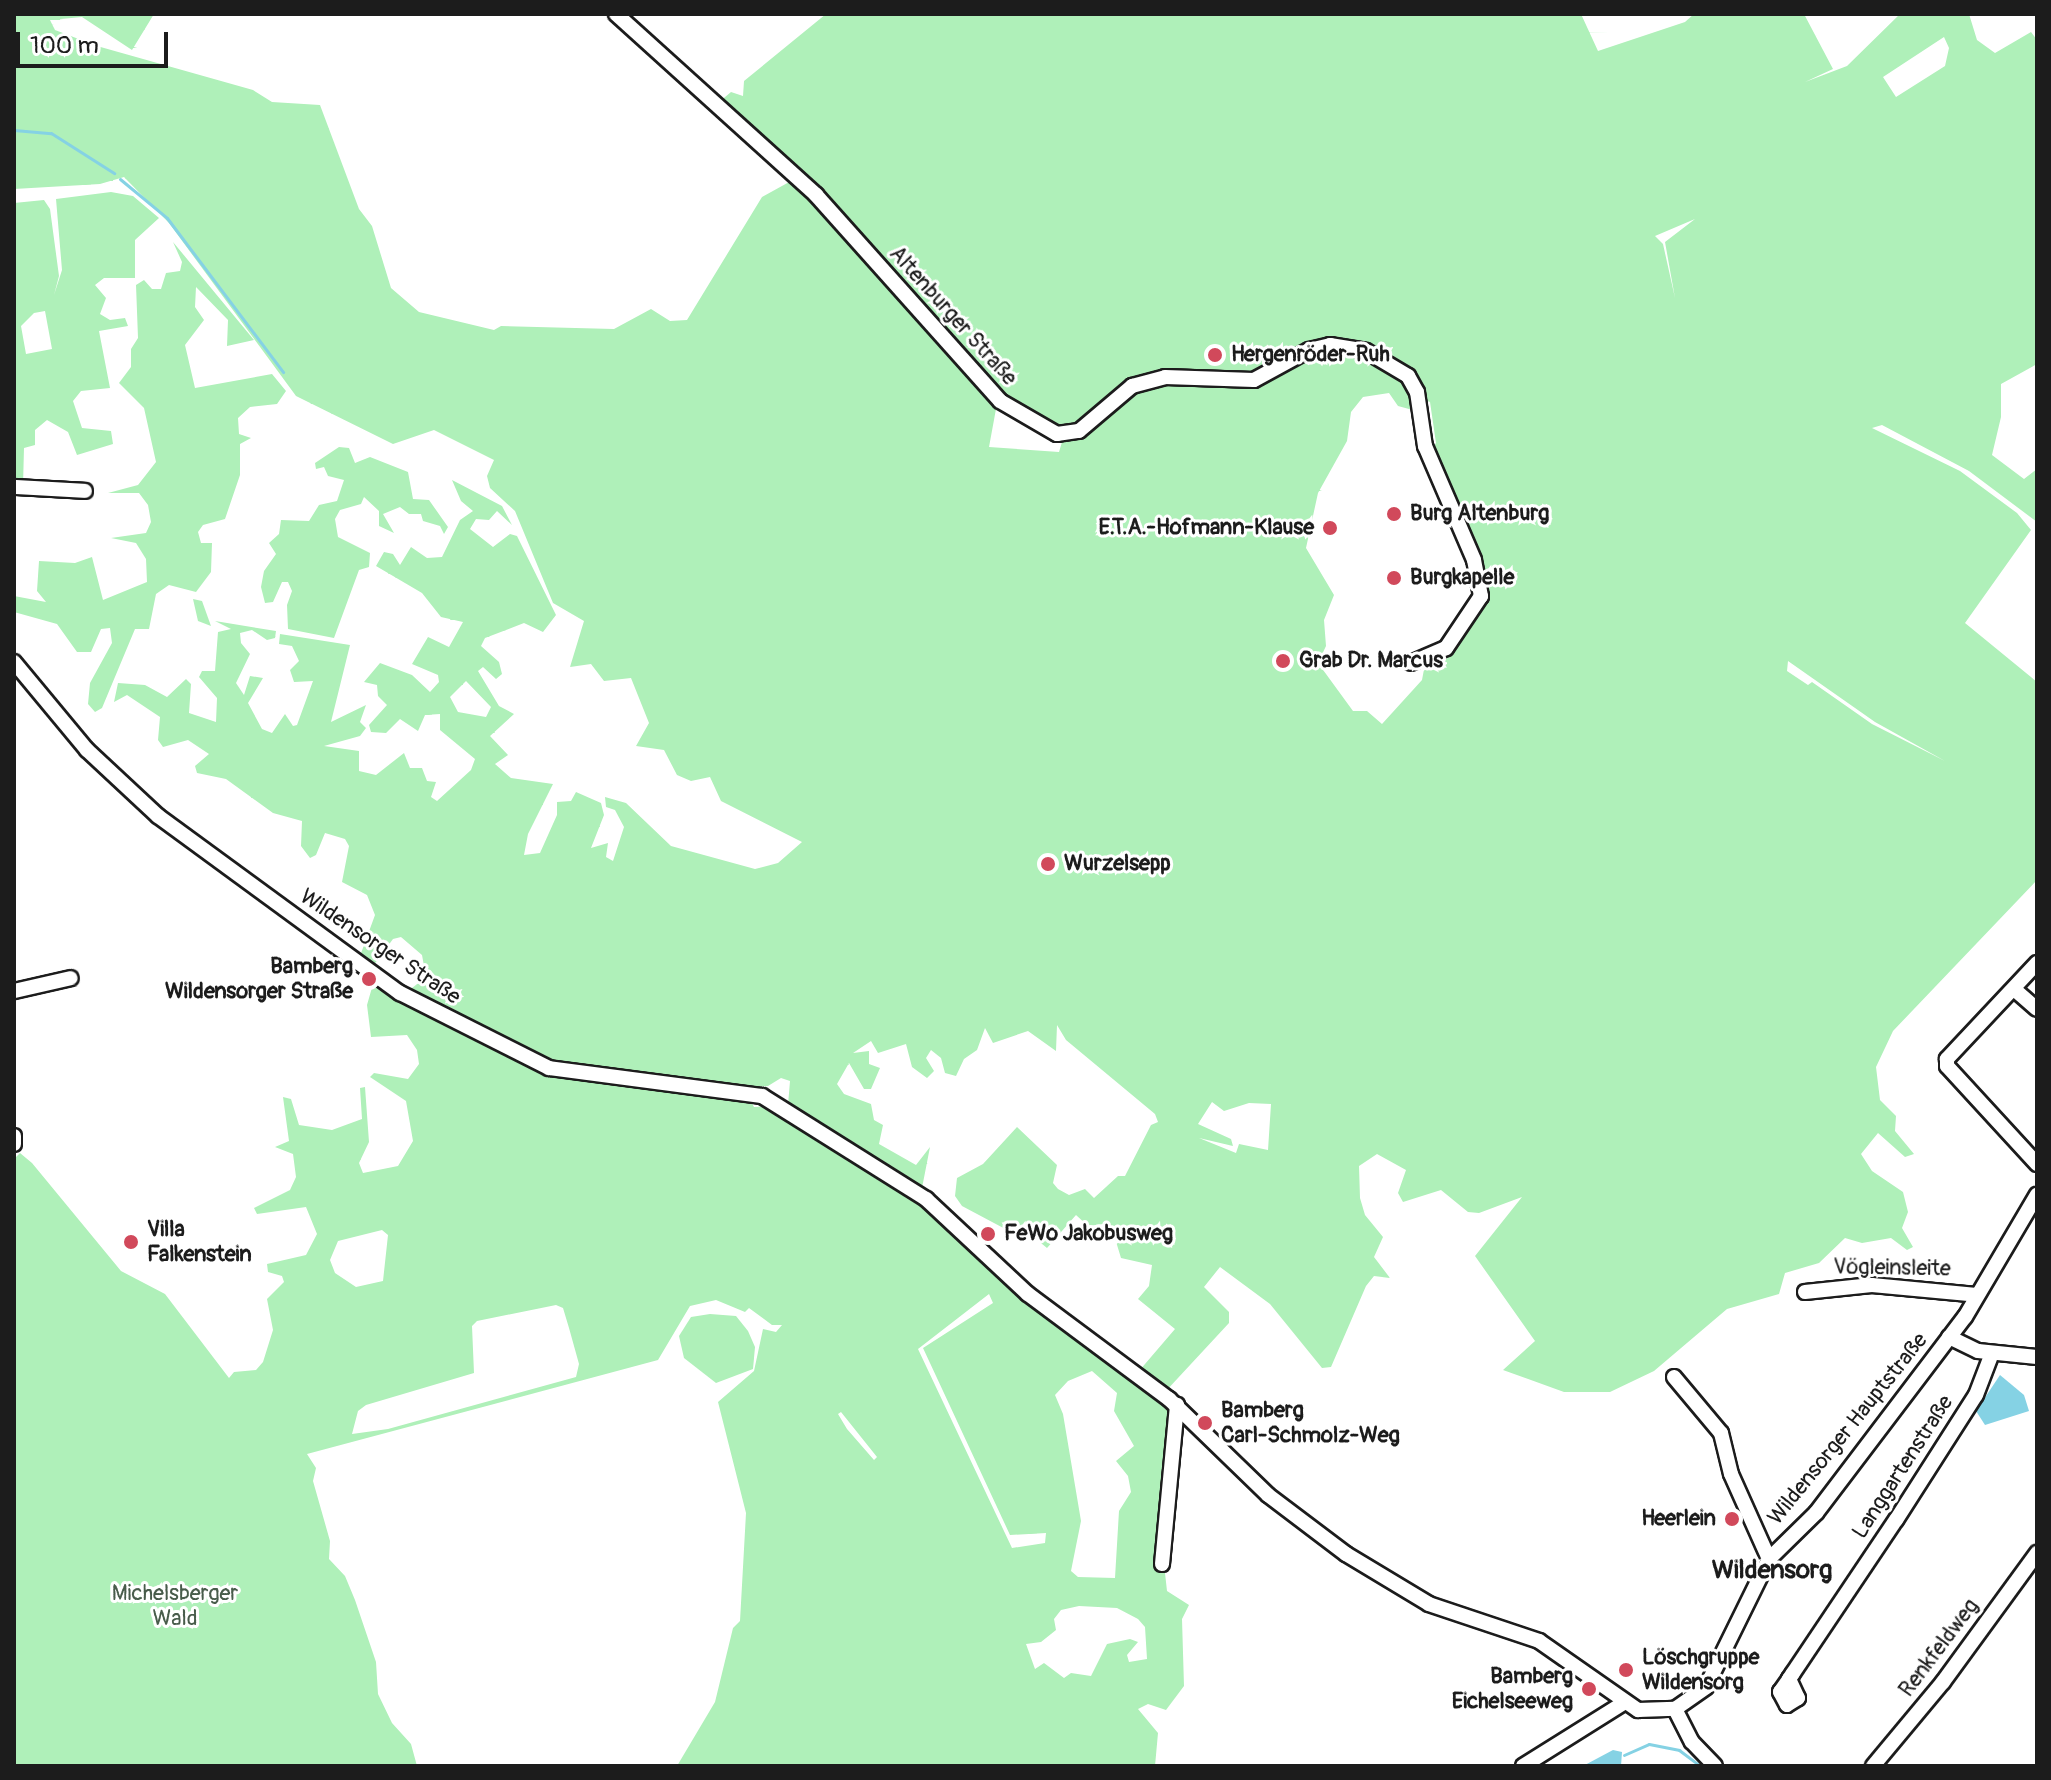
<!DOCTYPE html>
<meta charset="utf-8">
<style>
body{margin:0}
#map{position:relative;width:2051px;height:1780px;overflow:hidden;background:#fff;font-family:Pangolin,sans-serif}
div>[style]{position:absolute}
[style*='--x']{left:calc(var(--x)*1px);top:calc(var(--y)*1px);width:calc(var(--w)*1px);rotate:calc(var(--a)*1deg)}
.green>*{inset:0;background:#aff0b9}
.water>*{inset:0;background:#85d2e4}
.stream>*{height:3px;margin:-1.5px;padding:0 1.5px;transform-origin:1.5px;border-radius:1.5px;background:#85d2e4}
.roads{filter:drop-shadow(2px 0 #1c1c1c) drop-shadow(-2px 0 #1c1c1c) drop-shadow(0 2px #1c1c1c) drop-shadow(0 -2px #1c1c1c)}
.minor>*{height:14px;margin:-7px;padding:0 7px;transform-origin:7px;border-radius:7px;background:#fff}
.dots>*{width:22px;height:22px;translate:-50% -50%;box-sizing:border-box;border:4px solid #fff;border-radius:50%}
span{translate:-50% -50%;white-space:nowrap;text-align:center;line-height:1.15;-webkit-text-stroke:6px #fff;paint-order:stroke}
.street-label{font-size:22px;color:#1c1c1c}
.poi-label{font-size:22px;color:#1c1c1c;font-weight:700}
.left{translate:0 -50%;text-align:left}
.right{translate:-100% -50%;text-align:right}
.park-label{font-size:22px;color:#485c4b}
.quarter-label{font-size:26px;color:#1c1c1c;font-weight:700}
.frame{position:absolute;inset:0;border:16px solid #1c1c1c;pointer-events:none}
.scale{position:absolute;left:16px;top:32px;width:152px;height:36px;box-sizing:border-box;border:4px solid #1c1c1c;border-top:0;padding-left:10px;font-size:24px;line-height:28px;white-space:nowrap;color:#1c1c1c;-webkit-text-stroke:6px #fff;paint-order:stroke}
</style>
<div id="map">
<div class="green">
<div style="clip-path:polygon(evenodd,14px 14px,154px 14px,132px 50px,82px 17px,50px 20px,55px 30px,97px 46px,253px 90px,272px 102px,320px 105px,359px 209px,372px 226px,391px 288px,419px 312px,494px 330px,501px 326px,614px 329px,651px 309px,670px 321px,687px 320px,762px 197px,791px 181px,718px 103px,731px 92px,743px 96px,744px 81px,826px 14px,1581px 14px,1598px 51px,1685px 22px,1694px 14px,1804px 14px,1833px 69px,1805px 82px,1847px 66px,1900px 14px,1969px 14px,1977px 40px,1995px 53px,2031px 32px,2037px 40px,2037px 364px,2001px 384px,2001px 417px,1992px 455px,2024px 479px,2037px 469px,2037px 522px,1969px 471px,1882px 425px,1872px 428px,1960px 471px,2017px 513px,2031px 530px,1965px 623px,2037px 682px,2037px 880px,1893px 1031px,1876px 1067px,1880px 1100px,1896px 1116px,1895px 1131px,1914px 1154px,1905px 1157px,1878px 1133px,1861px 1154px,1872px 1171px,1903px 1192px,1908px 1212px,1902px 1228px,1913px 1247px,1907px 1250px,1891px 1238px,1862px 1243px,1845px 1238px,1819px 1263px,1785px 1273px,1779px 1294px,1727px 1309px,1654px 1371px,1610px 1392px,1564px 1392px,1503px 1370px,1535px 1341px,1475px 1256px,1522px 1197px,1479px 1213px,1468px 1212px,1441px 1190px,1403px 1202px,1398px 1193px,1406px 1170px,1377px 1154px,1359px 1166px,1360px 1198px,1365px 1215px,1383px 1237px,1374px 1257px,1390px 1278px,1374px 1276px,1366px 1286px,1331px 1367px,1322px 1368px,1270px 1304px,1220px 1267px,1204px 1287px,1229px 1312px,1229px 1323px,1165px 1392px,1139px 1371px,1175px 1329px,1138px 1299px,1149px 1286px,1152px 1265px,1121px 1258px,1114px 1235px,1103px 1224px,1088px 1226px,1076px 1215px,1047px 1248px,1020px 1226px,1009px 1231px,962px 1206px,955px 1196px,957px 1178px,983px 1164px,1017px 1127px,1057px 1165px,1053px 1183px,1058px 1189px,1069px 1195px,1085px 1189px,1094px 1198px,1118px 1176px,1125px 1176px,1151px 1125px,1158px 1122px,1155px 1114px,1066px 1040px,1057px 1025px,1056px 1051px,1028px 1031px,993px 1043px,985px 1028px,977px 1050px,964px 1059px,956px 1076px,945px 1073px,941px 1058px,931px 1050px,926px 1058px,934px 1071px,927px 1078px,912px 1067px,906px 1044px,878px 1053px,871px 1041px,853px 1053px,869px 1051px,869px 1064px,880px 1068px,871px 1089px,864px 1089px,849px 1063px,837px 1084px,844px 1094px,871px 1104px,874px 1120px,883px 1125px,879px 1144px,916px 1165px,930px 1147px,922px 1188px,991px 1270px,1169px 1407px,1157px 1567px,1165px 1573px,1167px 1591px,1189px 1605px,1182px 1619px,1184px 1686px,1166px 1710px,1148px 1704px,1138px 1709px,1158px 1733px,1155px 1766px,677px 1766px,715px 1702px,733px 1628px,740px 1621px,746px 1513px,718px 1402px,754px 1371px,763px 1329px,776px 1332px,782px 1325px,772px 1325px,749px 1308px,745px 1312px,716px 1300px,690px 1306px,658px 1360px,307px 1454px,316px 1468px,313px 1481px,330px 1541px,329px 1559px,345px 1576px,355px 1600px,376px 1662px,378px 1694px,392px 1723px,411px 1744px,417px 1766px,14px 1766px,14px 1159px,20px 1153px,32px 1163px,121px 1271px,165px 1294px,229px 1378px,234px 1372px,256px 1370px,263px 1362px,273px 1330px,267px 1299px,284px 1282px,282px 1276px,268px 1272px,267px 1264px,306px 1255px,317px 1234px,306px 1207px,257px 1214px,254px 1208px,290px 1190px,296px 1177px,293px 1154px,275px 1147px,289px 1141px,283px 1097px,291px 1099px,299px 1125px,332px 1130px,362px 1119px,360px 1088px,365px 1087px,369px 1142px,359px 1163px,363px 1173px,398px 1166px,413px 1141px,406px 1101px,370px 1077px,374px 1073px,408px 1079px,419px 1064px,417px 1050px,407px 1035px,371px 1037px,367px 1005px,373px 984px,407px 992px,426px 977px,422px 955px,401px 937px,393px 939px,373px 966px,360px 956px,375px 915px,367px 895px,342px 882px,349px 846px,345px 839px,325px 833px,316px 855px,310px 858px,301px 846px,302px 821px,273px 813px,226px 779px,197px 773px,195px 766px,209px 754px,188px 740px,163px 747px,158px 740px,160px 717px,127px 695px,114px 702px,118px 683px,145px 685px,167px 697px,186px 679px,191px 684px,189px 713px,216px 722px,217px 698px,199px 677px,202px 671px,215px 671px,218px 632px,231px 629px,215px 621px,276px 631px,275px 638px,267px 640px,252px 630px,240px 633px,241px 643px,250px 654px,236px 683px,244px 695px,250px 676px,263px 678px,248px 703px,262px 729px,272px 733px,285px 714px,293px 726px,297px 725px,313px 681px,294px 682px,290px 670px,299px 661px,292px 646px,279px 644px,280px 634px,350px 645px,331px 722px,366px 705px,360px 722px,366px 728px,360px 736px,324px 746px,359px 751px,359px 771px,376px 775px,404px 753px,410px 768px,422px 768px,427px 781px,436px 782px,431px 797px,437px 801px,471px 770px,475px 759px,440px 730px,440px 714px,425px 715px,418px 731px,400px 719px,386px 733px,371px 732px,369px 725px,387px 705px,378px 696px,377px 685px,364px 682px,380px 663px,412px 675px,430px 692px,439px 682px,438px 675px,412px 664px,428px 637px,449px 647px,463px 622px,441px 617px,422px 593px,376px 566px,384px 552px,393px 554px,400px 565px,411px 547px,427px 558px,442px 557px,460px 520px,473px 511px,461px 501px,452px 480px,502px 506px,512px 525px,497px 511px,489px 520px,476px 519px,470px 529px,493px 547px,510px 534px,517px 536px,556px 615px,543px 632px,524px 623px,485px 638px,481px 646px,499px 662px,502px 674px,496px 679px,483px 667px,478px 671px,499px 706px,514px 714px,490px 736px,508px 755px,495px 764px,511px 778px,553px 784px,528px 834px,524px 855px,540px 853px,557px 815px,557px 802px,571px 801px,576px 792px,601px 803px,604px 815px,591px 848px,608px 843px,606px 857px,613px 861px,624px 827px,615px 810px,606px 807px,605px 797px,626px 803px,671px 846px,755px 869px,778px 863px,802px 842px,721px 801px,710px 777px,691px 781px,677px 775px,664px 750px,636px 746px,649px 723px,631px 678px,604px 681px,591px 664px,570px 667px,584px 621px,553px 603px,515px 511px,490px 488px,487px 476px,494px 460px,434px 430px,393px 444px,296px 396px,169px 223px,124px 177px,100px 184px,14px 189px,14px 14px,1944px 37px,1949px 48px,1945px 66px,1896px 97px,1883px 77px,1944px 37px,14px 14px,1695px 219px,1665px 242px,1675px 298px,1663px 244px,1655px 236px,1695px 219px,14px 14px,1389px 393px,1398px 406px,1420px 412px,1425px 400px,1430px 402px,1436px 443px,1432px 449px,1482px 599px,1441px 668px,1436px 670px,1432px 660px,1425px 664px,1422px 680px,1382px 724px,1367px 711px,1353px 711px,1318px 663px,1326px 646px,1324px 620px,1334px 595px,1306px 548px,1318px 493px,1347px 441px,1351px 412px,1363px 397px,1389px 393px,14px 14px,996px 409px,1062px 442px,1059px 452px,989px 447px,996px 409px,14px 14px,1788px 661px,1875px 722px,1945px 761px,1872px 724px,1812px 682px,1808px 685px,1787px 671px,1788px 661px,14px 14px,466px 681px,491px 707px,486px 717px,458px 712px,450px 697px,466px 681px,14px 14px,781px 1078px,790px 1081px,788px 1105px,754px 1107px,744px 1088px,768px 1086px,781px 1078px,14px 14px,1212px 1102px,1224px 1111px,1249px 1103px,1271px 1104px,1268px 1150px,1239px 1144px,1236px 1153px,1199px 1138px,1233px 1146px,1231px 1139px,1198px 1124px,1212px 1102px,14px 14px,382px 1230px,388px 1235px,383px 1281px,356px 1287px,335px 1273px,330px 1260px,338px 1241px,382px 1230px,14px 14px,989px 1294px,993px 1303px,923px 1348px,1010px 1535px,1046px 1533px,1045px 1543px,1012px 1548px,918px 1349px,989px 1294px,14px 14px,556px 1305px,563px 1308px,569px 1328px,579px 1364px,576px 1377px,388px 1429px,352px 1434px,358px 1411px,366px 1405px,474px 1373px,472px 1326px,477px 1321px,556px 1305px,14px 14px,1092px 1371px,1117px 1393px,1114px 1411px,1134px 1446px,1116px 1461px,1128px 1476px,1131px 1492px,1119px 1511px,1115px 1578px,1078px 1577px,1071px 1571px,1081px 1521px,1063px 1414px,1055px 1395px,1068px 1381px,1092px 1371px,14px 14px,841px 1412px,877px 1457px,874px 1460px,847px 1429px,838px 1414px,841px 1412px,14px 14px,1079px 1606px,1117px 1608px,1138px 1619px,1145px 1627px,1147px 1659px,1129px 1662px,1127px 1655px,1138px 1642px,1130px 1639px,1107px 1644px,1091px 1676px,1071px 1673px,1064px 1678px,1044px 1663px,1035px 1669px,1026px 1644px,1041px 1642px,1056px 1630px,1054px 1619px,1061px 1610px,1079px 1606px)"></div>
<div style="clip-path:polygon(evenodd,111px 192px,133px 196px,159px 218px,135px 240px,135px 278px,104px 278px,95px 285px,106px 298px,100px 314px,110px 320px,125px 318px,128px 326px,99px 331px,110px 388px,81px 391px,73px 401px,82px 428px,111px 431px,113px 444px,77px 455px,68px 432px,47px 420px,35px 430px,35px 445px,24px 448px,23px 486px,14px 485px,14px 203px,44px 200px,50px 209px,59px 276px,54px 295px,62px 270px,56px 199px,111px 192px,45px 311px,52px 349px,26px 354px,21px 326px,34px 313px,45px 311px)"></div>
<div style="clip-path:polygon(173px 242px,254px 340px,227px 346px,228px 320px,196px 287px,195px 307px,204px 320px,185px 345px,195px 388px,272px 374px,286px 391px,277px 404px,250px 407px,238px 418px,239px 434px,251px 438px,240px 444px,240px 475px,225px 519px,203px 525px,198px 532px,201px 543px,212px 543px,211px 572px,196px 592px,169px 585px,156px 594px,149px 629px,135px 629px,102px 708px,95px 712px,88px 704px,90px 683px,112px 643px,110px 628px,101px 629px,91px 652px,77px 652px,57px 624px,14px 612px,14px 596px,46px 602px,37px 591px,39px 561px,75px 563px,92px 557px,103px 600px,147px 582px,146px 559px,136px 543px,111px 538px,146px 533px,151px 522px,148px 505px,139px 493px,108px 493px,138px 485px,156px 462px,144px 408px,119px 383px,131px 367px,131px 349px,138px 338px,136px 285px,144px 280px,152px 289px,161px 289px,166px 273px,180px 271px,182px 262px)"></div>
<div style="clip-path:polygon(339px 447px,349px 448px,355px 463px,370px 457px,408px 472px,413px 499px,429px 500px,448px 527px,444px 534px,440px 526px,423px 521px,421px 514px,409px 514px,400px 507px,383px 514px,394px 533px,379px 526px,379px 511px,364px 497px,361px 504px,340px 510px,335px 519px,338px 537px,370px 553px,369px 567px,359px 570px,334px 638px,288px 629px,287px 605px,292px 591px,288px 582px,282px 582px,273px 602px,265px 603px,261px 587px,264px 571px,276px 554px,269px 543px,279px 534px,281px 520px,309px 521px,319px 505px,337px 501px,344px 480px,328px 476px,324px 467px,316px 469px,315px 463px)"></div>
<div style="clip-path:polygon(193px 599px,202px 601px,211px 626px,198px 621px)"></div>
<div style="clip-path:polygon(710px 1314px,736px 1316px,748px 1331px,755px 1347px,753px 1369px,716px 1383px,684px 1358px,679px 1336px,691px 1317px)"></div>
</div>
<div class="water">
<div style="clip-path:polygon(2000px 1375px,2024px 1395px,2029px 1411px,1985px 1425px,1976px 1411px)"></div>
<div style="clip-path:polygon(1613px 1750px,1622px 1752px,1621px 1766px,1583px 1766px)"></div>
</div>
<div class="stream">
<div style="--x:14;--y:130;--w:37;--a:5"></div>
<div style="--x:51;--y:133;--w:75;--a:32.4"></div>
<div style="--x:120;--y:179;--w:61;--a:39.7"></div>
<div style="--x:167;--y:218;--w:193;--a:53"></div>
<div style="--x:1624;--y:1755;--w:27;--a:-24"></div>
<div style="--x:1649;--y:1744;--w:31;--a:11"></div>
<div style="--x:1679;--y:1750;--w:26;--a:37"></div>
</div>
<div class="roads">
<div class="minor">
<div style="--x:616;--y:14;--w:270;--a:42.1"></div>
<div style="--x:816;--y:195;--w:276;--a:48.2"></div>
<div style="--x:1000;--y:401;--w:66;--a:30.1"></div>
<div style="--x:1057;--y:434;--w:22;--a:-8"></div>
<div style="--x:1079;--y:431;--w:70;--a:-40.3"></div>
<div style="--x:1132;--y:386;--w:34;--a:-15"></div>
<div style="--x:1165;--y:377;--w:89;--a:1.9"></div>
<div style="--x:1254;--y:380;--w:63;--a:-28.6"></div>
<div style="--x:1309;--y:350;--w:22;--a:-13"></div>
<div style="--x:1330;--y:345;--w:36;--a:9"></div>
<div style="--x:1366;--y:351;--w:49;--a:30.8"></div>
<div style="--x:1408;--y:376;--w:18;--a:61"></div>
<div style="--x:1417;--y:392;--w:55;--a:81.6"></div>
<div style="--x:1425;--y:446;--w:124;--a:66.7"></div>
<div style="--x:1474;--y:560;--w:37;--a:79"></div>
<div style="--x:1481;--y:596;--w:63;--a:123.9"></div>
<div style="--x:1446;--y:648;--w:38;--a:157"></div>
<div style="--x:14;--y:487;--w:71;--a:3.2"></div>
<div style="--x:14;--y:662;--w:114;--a:50.3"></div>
<div style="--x:87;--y:750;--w:97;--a:42.9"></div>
<div style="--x:158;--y:816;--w:300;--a:36.2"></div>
<div style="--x:400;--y:993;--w:167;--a:26.7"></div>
<div style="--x:549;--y:1068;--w:215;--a:7.5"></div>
<div style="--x:762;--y:1096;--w:194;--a:32.1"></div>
<div style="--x:926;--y:1199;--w:139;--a:43"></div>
<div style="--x:1028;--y:1294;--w:176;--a:36.7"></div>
<div style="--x:1169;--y:1399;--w:138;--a:44.1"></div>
<div style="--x:1268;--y:1495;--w:98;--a:37.1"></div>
<div style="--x:1346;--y:1554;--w:97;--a:31.1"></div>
<div style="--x:1429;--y:1604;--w:116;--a:18.6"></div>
<div style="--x:1539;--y:1641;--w:121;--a:34.9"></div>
<div style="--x:1638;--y:1710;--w:37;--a:-2"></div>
<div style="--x:1675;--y:1709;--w:38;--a:-35"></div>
<div style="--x:1706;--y:1687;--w:143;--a:-63.8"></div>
<div style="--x:1769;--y:1559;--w:66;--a:-44.4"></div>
<div style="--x:1816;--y:1513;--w:246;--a:-52.8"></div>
<div style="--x:1965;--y:1317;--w:142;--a:-59.5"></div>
<div style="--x:2037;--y:963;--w:132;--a:133.2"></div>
<div style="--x:1947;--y:1059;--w:7;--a:90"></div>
<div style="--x:1947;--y:1066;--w:133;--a:47.4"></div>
<div style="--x:2014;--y:989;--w:30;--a:41"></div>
<div style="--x:14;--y:991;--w:58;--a:-12.8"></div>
<div style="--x:14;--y:1136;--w:8;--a:90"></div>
<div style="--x:1805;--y:1292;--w:67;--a:-6"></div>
<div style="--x:1872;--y:1285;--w:105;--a:5.4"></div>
<div style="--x:1949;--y:1337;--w:32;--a:26"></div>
<div style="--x:1978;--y:1351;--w:59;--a:5.8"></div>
<div style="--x:1674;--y:1377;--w:73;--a:50"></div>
<div style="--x:1721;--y:1433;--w:42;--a:76.3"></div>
<div style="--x:1731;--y:1474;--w:93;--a:65.9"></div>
<div style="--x:1162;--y:1564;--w:160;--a:-84.6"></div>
<div style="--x:1789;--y:1679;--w:21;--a:65"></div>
<div style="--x:1798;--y:1698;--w:13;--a:148"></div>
<div style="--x:1787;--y:1705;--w:15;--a:-118"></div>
<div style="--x:1780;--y:1692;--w:16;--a:-55"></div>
<div style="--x:1789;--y:1679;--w:7;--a:-56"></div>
<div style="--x:1793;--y:1673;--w:184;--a:-56.1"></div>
<div style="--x:1896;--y:1520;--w:148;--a:-57.4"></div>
<div style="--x:1976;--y:1395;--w:45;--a:-69.1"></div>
<div style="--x:1675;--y:1709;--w:37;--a:63"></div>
<div style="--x:1692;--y:1742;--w:33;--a:46"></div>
<div style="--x:1523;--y:1766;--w:117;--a:-32.1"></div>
<div style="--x:1873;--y:1766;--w:109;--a:-50.2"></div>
<div style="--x:1943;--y:1682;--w:160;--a:-53.9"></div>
</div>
</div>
<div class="dots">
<div style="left:1215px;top:355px;background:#d1495b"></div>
<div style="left:1394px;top:514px;background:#d1495b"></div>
<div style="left:1330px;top:528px;background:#d1495b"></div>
<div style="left:1394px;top:578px;background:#d1495b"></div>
<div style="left:1283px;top:661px;background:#d1495b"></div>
<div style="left:1048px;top:864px;background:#d1495b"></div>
<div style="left:369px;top:979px;background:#d1495b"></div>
<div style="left:988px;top:1234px;background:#d1495b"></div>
<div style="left:131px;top:1242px;background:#d1495b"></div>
<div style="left:1205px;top:1423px;background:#d1495b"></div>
<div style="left:1732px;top:1519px;background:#d1495b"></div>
<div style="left:1626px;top:1670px;background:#d1495b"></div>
<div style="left:1589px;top:1689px;background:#d1495b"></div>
</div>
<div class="street-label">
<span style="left:953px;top:316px;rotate:48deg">Altenburger Straße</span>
<span style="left:380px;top:947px;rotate:34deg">Wildensorger Straße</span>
<span style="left:1892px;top:1268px;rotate:1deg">Vögleinsleite</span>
<span style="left:1848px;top:1429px;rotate:-51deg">Wildensorger Hauptstraße</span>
<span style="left:1903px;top:1467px;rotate:-57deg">Langgartenstraße</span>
<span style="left:1939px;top:1648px;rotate:-53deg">Renkfeldweg</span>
</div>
<div class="poi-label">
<span class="left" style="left:1231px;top:355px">Hergenröder-Ruh</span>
<span class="left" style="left:1410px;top:514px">Burg Altenburg</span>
<span class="right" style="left:1314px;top:528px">E.T.A.-Hofmann-Klause</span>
<span class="left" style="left:1410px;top:578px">Burgkapelle</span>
<span class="left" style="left:1299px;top:661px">Grab Dr. Marcus</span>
<span class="left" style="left:1064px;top:864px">Wurzelsepp</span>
<span class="right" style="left:353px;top:979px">Bamberg<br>Wildensorger Straße</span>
<span class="left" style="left:147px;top:1242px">Villa<br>Falkenstein</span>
<span class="left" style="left:1004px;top:1234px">FeWo Jakobusweg</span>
<span class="left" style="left:1221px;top:1423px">Bamberg<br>Carl-Schmolz-Weg</span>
<span class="right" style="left:1716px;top:1519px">Heerlein</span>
<span class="left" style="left:1642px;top:1670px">Löschgruppe<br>Wildensorg</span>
<span class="right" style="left:1573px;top:1689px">Bamberg<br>Eichelseeweg</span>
</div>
<div class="park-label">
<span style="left:175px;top:1606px">Michelsberger<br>Wald</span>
</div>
<div class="quarter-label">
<span style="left:1772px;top:1571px">Wildensorg</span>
</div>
<div class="frame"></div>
<div class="scale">100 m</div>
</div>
